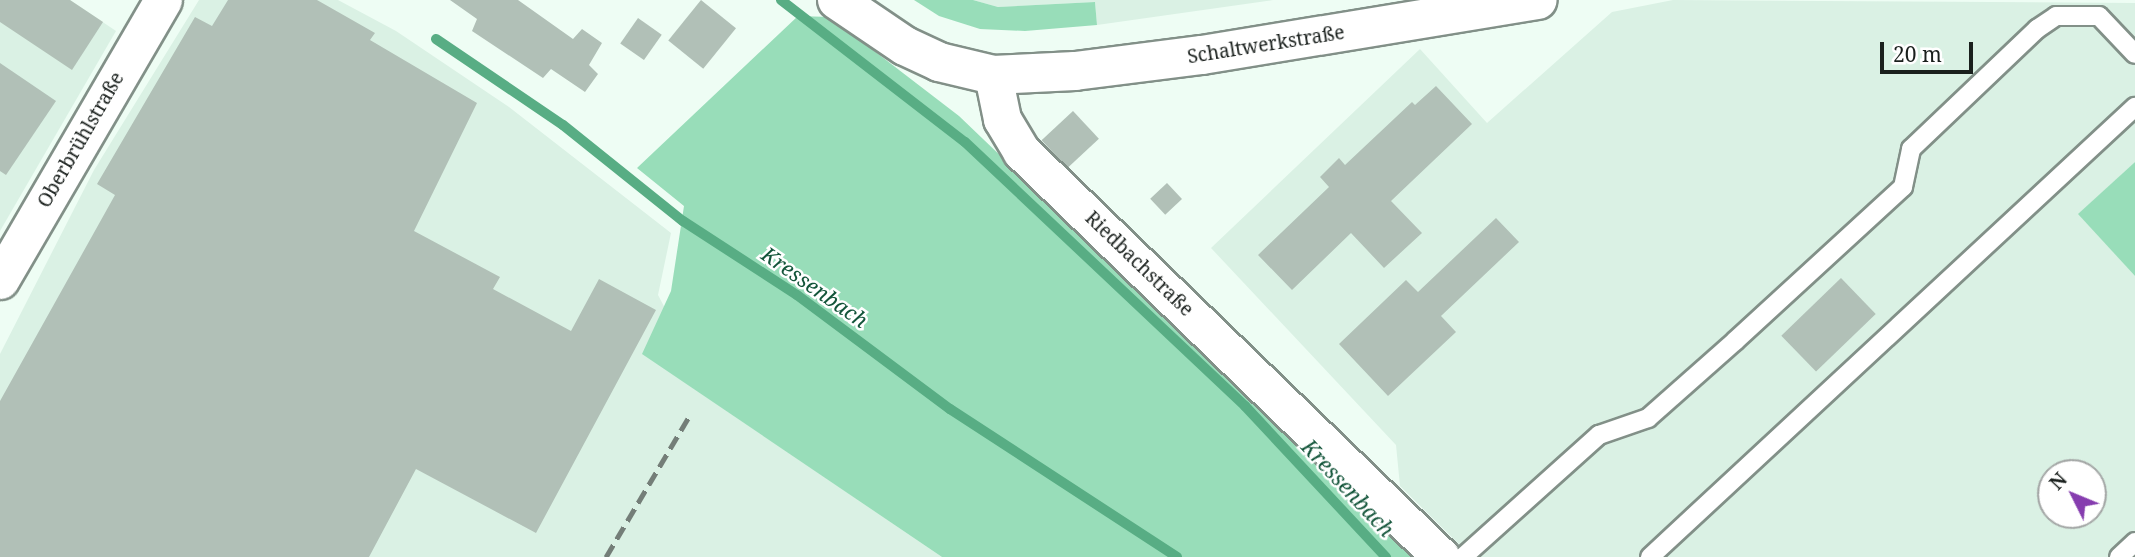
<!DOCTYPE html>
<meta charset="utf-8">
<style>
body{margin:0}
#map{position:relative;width:2135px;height:557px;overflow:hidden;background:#eefdf4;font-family:"Noto Serif",serif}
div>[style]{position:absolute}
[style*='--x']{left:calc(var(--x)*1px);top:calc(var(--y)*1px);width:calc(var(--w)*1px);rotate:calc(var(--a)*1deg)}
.built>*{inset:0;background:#daf1e4}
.green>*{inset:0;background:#98ddb9}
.stream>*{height:10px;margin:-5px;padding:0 5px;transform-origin:5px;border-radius:5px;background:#58ad84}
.building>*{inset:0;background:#b1c0b7;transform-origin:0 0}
.roads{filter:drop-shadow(2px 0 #829088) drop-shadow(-2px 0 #829088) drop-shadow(0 2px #829088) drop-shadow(0 -2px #829088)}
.service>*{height:18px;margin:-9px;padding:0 9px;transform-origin:9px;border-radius:9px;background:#fff}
.minor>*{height:37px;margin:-18.5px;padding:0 18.5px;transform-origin:18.5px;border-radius:18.5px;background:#fff}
.tertiary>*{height:38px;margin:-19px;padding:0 19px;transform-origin:19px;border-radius:19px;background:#fff}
.rail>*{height:5px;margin-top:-2.5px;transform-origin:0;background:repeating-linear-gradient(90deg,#747e78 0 14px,transparent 0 21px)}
span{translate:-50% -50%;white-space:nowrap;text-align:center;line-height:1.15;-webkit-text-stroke:5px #fff;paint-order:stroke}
.street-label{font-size:19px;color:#1a201d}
.water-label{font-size:21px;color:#13553a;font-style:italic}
.north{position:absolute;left:2037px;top:459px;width:70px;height:70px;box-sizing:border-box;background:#fff;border:2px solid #a3a6a5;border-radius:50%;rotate:313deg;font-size:19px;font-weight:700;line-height:28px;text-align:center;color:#1a201d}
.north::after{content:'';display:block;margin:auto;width:24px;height:32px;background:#863daf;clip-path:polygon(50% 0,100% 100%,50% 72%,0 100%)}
.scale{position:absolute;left:1880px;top:42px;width:93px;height:32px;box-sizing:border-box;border:4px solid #1a201d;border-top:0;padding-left:9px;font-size:21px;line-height:24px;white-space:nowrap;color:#1a201d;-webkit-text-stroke:5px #fff;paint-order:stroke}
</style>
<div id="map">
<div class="built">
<div style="clip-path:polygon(0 0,70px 0,116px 31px,0 231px)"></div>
<div style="clip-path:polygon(199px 0,338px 0,396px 31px,509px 107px,671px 233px,658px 295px,666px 310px,643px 354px,942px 557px,0 557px,0 354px,94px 170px)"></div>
<div style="clip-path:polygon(973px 0,1273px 0,1097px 25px,1095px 2px,998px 7px)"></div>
<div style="clip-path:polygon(evenodd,1673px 0,2135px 3px,2135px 162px,2079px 214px,2135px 276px,2135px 557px,1472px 557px,1400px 486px,1396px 445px,1211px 248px,1420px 49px,1487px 123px,1612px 12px,1673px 0,2051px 473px,2093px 473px,2093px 515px,2051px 515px,2051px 473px)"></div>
</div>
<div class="green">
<div style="clip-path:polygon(914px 0,973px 0,998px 7px,1095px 2px,1097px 25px,1025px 31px,980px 29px,939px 16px)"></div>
<div style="clip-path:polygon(798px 16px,830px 17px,959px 116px,1420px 557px,942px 557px,642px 354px,671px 291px,684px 206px,637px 168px)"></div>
<div style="clip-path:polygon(2135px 162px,2135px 276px,2078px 214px)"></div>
</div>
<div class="stream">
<div style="--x:781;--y:0;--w:232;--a:37.7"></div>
<div style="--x:965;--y:142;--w:385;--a:43.3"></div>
<div style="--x:1245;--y:406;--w:207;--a:47"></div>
<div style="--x:436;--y:39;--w:153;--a:34.1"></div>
<div style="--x:563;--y:125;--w:154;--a:38.7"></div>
<div style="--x:683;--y:221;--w:136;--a:33"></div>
<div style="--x:797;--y:295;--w:191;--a:36.7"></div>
<div style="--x:950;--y:409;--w:271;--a:33.1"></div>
</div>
<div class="building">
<div style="clip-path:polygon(0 0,70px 0,103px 22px,72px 70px,0 22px)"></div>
<div style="clip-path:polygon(228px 0,317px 0,375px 33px,370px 40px,477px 103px,414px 231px,500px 277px,493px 289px,571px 331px,599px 279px,656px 310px,536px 533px,416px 469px,369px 557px,0 557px,0 401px,115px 195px,97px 184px,195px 17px,212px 26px)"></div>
<div style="clip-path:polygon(450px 0,518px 0,573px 39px,582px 29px,602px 43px,589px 65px,598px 74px,585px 92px,551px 69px,543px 78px,472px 31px,477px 19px)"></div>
<div style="left:701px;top:0;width:45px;height:52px;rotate:39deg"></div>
<div style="left:638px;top:18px;width:29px;height:31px;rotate:35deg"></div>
<div style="clip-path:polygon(0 63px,56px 101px,6px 175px,0 171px)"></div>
<div style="clip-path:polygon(1436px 86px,1472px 124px,1391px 201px,1422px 233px,1384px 268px,1351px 233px,1292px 290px,1258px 255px,1329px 187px,1320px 177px,1339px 158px,1345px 165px,1412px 102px,1415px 105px)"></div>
<div style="left:1073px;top:111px;width:38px;height:43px;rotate:47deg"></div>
<div style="left:1167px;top:183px;width:22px;height:23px;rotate:47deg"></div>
<div style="clip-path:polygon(1496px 218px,1519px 242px,1441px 316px,1456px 332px,1388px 396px,1339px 344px,1406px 280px,1418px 292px)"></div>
<div style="left:1841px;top:278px;width:50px;height:83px;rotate:46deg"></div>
</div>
<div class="roads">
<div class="service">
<div style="--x:1463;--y:557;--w:183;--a:-41.9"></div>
<div style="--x:1599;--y:435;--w:52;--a:-19.1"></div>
<div style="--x:1648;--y:418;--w:116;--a:-41.5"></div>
<div style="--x:1735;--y:341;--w:228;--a:-42.5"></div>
<div style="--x:1903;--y:187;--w:39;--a:-78"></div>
<div style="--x:1911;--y:149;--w:174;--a:-43.6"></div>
<div style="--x:2037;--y:29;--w:23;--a:-34"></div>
<div style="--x:2056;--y:16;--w:43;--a:0"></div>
<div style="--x:2099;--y:16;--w:52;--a:46.5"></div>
<div style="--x:1650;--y:557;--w:662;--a:-42.86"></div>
<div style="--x:2119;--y:557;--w:22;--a:-43"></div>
</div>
<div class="minor">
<div style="--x:993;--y:75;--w:45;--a:78.4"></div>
<div style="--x:1002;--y:119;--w:37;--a:59"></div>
<div style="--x:1021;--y:151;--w:584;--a:44.03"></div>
<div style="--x:0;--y:280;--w:324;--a:-59.8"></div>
</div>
<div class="tertiary">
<div style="--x:837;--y:0;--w:82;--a:34.1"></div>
<div style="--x:905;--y:46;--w:38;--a:25"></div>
<div style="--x:939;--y:62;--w:56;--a:13.5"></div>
<div style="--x:993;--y:75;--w:82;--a:-2.8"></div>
<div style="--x:1075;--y:71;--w:128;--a:-7.2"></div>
<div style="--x:1202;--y:55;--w:340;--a:-9.3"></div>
</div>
</div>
<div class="rail">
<div style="--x:606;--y:557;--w:167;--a:-59.4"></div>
</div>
<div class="street-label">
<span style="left:1266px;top:45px;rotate:-9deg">Schaltwerkstraße</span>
<span style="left:81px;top:140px;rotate:-60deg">Oberbrühlstraße</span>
<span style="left:1139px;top:264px;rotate:44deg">Riedbachstraße</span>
</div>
<div class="water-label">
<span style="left:815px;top:287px;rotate:35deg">Kressenbach</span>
<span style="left:1348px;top:488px;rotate:47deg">Kressenbach</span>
</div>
<div class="north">N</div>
<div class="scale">20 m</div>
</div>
